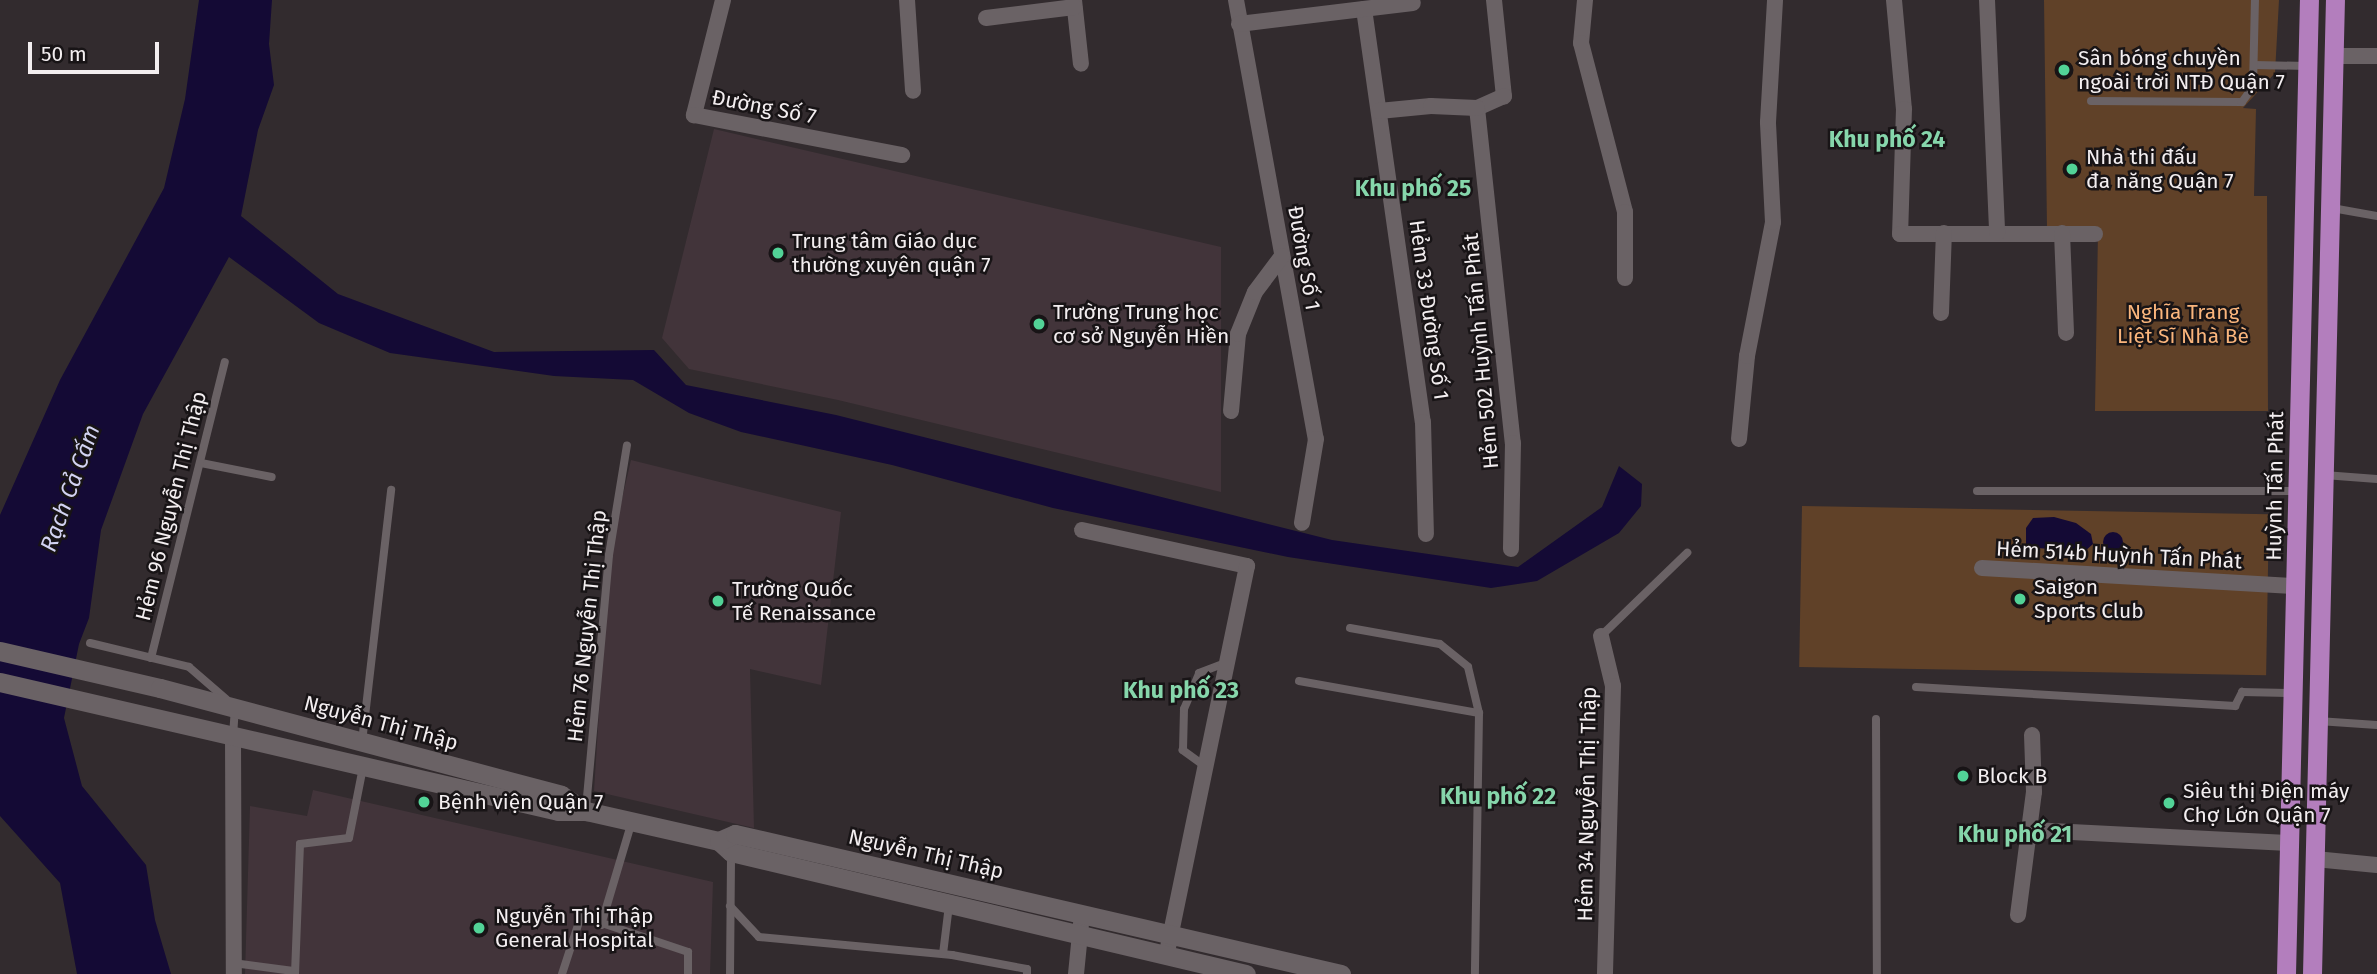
<!DOCTYPE html>
<meta charset="utf-8">
<style>
body{margin:0}
#map{position:relative;width:2377px;height:974px;overflow:hidden;background:#322b2e;font-family:"Fira Sans",sans-serif}
div>[style]{position:absolute}
[style*='--x']{left:calc(var(--x)*1px);top:calc(var(--y)*1px);width:calc(var(--w)*1px);rotate:calc(var(--a)*1deg)}
.built>*{inset:0;background:#42343a}
.green>*{inset:0;background:#604128;transform-origin:0 0}
.water>*{inset:0;background:#140a35}
.round{border-radius:50%}
.service>*{height:8px;margin:-4px;padding:0 4px;transform-origin:4px;border-radius:4px;background:#6a6265}
.minor>*{height:16px;margin:-8px;padding:0 8px;transform-origin:8px;border-radius:8px;background:#6a6265}
.secondary>*{height:19px;margin:-9.5px;padding:0 9.5px;transform-origin:9.5px;border-radius:9.5px;background:#6a6265}
.primary>*{height:19px;margin:-9.5px;padding:0 9.5px;transform-origin:9.5px;border-radius:9.5px;background:#b37ebd}
.dots>*{width:19px;height:19px;translate:-50% -50%;box-sizing:border-box;border:4px solid #181416;border-radius:50%}
span{translate:-50% -50%;white-space:nowrap;text-align:center;line-height:1.15;-webkit-text-stroke:5px #181416;paint-order:stroke}
.poi-label{font-size:21px;color:#f3eef0}
.left{translate:0 -50%;text-align:left}
.street-label{font-size:21px;color:#f3eef0}
.park-label{font-size:21px;color:#fab57c}
.neighbourhood-label{font-size:23px;color:#86d6ab;font-weight:700}
.water-label{font-size:23px;color:#d3d3f2;font-style:italic}
.scale{position:absolute;left:28px;top:42px;width:131px;height:32px;box-sizing:border-box;border:4px solid #f3eef0;border-top:0;padding-left:9px;font-size:21px;line-height:24px;white-space:nowrap;color:#f3eef0;-webkit-text-stroke:5px #181416;paint-order:stroke}
</style>
<div id="map">
<div class="built">
<div style="clip-path:polygon(714px 129px,1221px 247px,1221px 492px,838px 400px,689px 369px,662px 338px)"></div>
<div style="clip-path:polygon(631px 460px,841px 512px,821px 685px,750px 669px,754px 828px,594px 791px,609px 555px)"></div>
<div style="clip-path:polygon(313px 790px,713px 882px,710px 974px,245px 974px,250px 806px,307px 816px)"></div>
</div>
<div class="green">
<div style="clip-path:polygon(2044px 0,2279px 0,2275px 73px,2243px 108px,2256px 109px,2254px 196px,2267px 196px,2268px 411px,2095px 411px,2098px 231px,2047px 229px)"></div>
<div style="left:1802px;top:506px;width:467px;height:161px;rotate:1deg"></div>
</div>
<div class="water">
<div style="clip-path:polygon(199px 0,272px 0,269px 44px,274px 85px,258px 130px,241px 216px,338px 294px,494px 352px,654px 350px,686px 385px,836px 415px,1332px 540px,1518px 567px,1602px 507px,1619px 466px,1642px 484px,1641px 506px,1619px 533px,1537px 581px,1491px 588px,1288px 557px,1053px 508px,892px 465px,741px 432px,689px 413px,633px 380px,554px 376px,390px 353px,319px 323px,229px 257px,143px 414px,101px 530px,89px 618px,79px 644px,64px 718px,82px 786px,146px 865px,155px 920px,171px 974px,77px 974px,60px 883px,0 816px,0 515px,60px 380px,164px 188px,185px 99px)"></div>
<div style="clip-path:polygon(2054px 517px,2076px 523px,2091px 534px,2093px 544px,2084px 552px,2026px 547px,2026px 528px,2033px 518px)"></div>
<div class="round" style="left:2103px;top:532px;width:20px;height:20px"></div>
</div>
<div class="service">
<div style="--x:2254;--y:65;--w:53;--a:1.1"></div>
<div style="--x:2091;--y:101;--w:151;--a:0.4"></div>
<div style="--x:2242;--y:102;--w:19;--a:-54"></div>
<div style="--x:2253;--y:87;--w:87;--a:-88.7"></div>
<div style="--x:2332;--y:208;--w:46;--a:10.1"></div>
<div style="--x:201;--y:463;--w:72;--a:11.2"></div>
<div style="--x:2324;--y:475;--w:53;--a:4.3"></div>
<div style="--x:1977;--y:491;--w:320;--a:0"></div>
<div style="--x:1350;--y:628;--w:91;--a:10.1"></div>
<div style="--x:1440;--y:644;--w:36;--a:39"></div>
<div style="--x:1468;--y:667;--w:47;--a:76.6"></div>
<div style="--x:1601;--y:636;--w:120;--a:-44"></div>
<div style="--x:90;--y:643;--w:102;--a:13.6"></div>
<div style="--x:189;--y:667;--w:49;--a:40.9"></div>
<div style="--x:151;--y:658;--w:305;--a:-76"></div>
<div style="--x:1299;--y:681;--w:183;--a:10.1"></div>
<div style="--x:1479;--y:713;--w:261;--a:90.9"></div>
<div style="--x:1916;--y:687;--w:320;--a:3.4"></div>
<div style="--x:2235;--y:706;--w:16;--a:-63"></div>
<div style="--x:2242;--y:692;--w:51;--a:1.1"></div>
<div style="--x:1876;--y:719;--w:255;--a:89.8"></div>
<div style="--x:2318;--y:721;--w:59;--a:3.9"></div>
<div style="--x:233;--y:736;--w:28;--a:-86"></div>
<div style="--x:362;--y:742;--w:254;--a:-83.4"></div>
<div style="--x:1206;--y:767;--w:29;--a:-144"></div>
<div style="--x:1183;--y:750;--w:41;--a:-88.6"></div>
<div style="--x:1184;--y:709;--w:39;--a:-67"></div>
<div style="--x:1199;--y:673;--w:31;--a:-21"></div>
<div style="--x:586;--y:808;--w:254;--a:-84.8"></div>
<div style="--x:609;--y:555;--w:111;--a:-80.7"></div>
<div style="--x:730;--y:906;--w:42;--a:46.9"></div>
<div style="--x:759;--y:937;--w:194;--a:5.3"></div>
<div style="--x:952;--y:955;--w:76;--a:10.6"></div>
<div style="--x:1027;--y:969;--w:5;--a:90"></div>
<div style="--x:601;--y:925;--w:109;--a:-73.4"></div>
<div style="--x:943;--y:954;--w:49;--a:-83"></div>
<div style="--x:233;--y:963;--w:61;--a:7.6"></div>
<div style="--x:295;--y:974;--w:130;--a:-87.8"></div>
<div style="--x:300;--y:844;--w:49;--a:-7"></div>
<div style="--x:349;--y:838;--w:72;--a:-78.8"></div>
<div style="--x:562;--y:974;--w:61;--a:-71.9"></div>
<div style="--x:581;--y:916;--w:113;--a:18.6"></div>
<div style="--x:688;--y:952;--w:22;--a:90"></div>
<div style="--x:730;--y:974;--w:122;--a:-89.5"></div>
</div>
<div class="minor">
<div style="--x:723;--y:0;--w:119;--a:104.2"></div>
<div style="--x:694;--y:115;--w:212;--a:10.9"></div>
<div style="--x:907;--y:0;--w:91;--a:86.2"></div>
<div style="--x:1074;--y:0;--w:64;--a:83.8"></div>
<div style="--x:1236;--y:0;--w:446;--a:79.7"></div>
<div style="--x:1316;--y:439;--w:85;--a:99.5"></div>
<div style="--x:1494;--y:0;--w:97;--a:84.1"></div>
<div style="--x:1504;--y:96;--w:30;--a:156"></div>
<div style="--x:1477;--y:108;--w:337;--a:83.9"></div>
<div style="--x:1513;--y:443;--w:106;--a:91.1"></div>
<div style="--x:1585;--y:0;--w:43;--a:95.3"></div>
<div style="--x:1581;--y:43;--w:175;--a:75.4"></div>
<div style="--x:1625;--y:212;--w:66;--a:90"></div>
<div style="--x:1894;--y:0;--w:109;--a:84.8"></div>
<div style="--x:1904;--y:109;--w:125;--a:91.8"></div>
<div style="--x:1900;--y:234;--w:195;--a:0"></div>
<div style="--x:1987;--y:0;--w:233;--a:87.5"></div>
<div style="--x:1364;--y:9;--w:417;--a:81.9"></div>
<div style="--x:1423;--y:422;--w:112;--a:88.5"></div>
<div style="--x:986;--y:18;--w:89;--a:-7.1"></div>
<div style="--x:1239;--y:24;--w:175;--a:-6.9"></div>
<div style="--x:2334;--y:56;--w:43;--a:0"></div>
<div style="--x:1379;--y:111;--w:52;--a:-5.5"></div>
<div style="--x:1431;--y:106;--w:46;--a:2.5"></div>
<div style="--x:2062;--y:233;--w:100;--a:87.7"></div>
<div style="--x:1941;--y:313;--w:80;--a:-87.9"></div>
<div style="--x:1231;--y:411;--w:77;--a:-84.8"></div>
<div style="--x:1238;--y:334;--w:45;--a:-68"></div>
<div style="--x:1255;--y:292;--w:45;--a:-53.1"></div>
<div style="--x:1739;--y:439;--w:83;--a:-84.5"></div>
<div style="--x:1747;--y:356;--w:136;--a:-79"></div>
<div style="--x:1773;--y:222;--w:100;--a:-92.9"></div>
<div style="--x:1768;--y:122;--w:122;--a:-86.7"></div>
<div style="--x:1082;--y:530;--w:169;--a:12.3"></div>
<div style="--x:1247;--y:566;--w:398;--a:101.7"></div>
<div style="--x:1982;--y:568;--w:314;--a:3.3"></div>
<div style="--x:1601;--y:636;--w:51;--a:76.5"></div>
<div style="--x:1613;--y:686;--w:288;--a:91.6"></div>
<div style="--x:233;--y:736;--w:238;--a:89.8"></div>
<div style="--x:2030;--y:830;--w:259;--a:2.9"></div>
<div style="--x:2315;--y:859;--w:62;--a:5.5"></div>
<div style="--x:2018;--y:915;--w:124;--a:-82.6"></div>
<div style="--x:2034;--y:792;--w:57;--a:-92"></div>
<div style="--x:1076;--y:974;--w:60;--a:-84.3"></div>
</div>
<div class="secondary">
<div style="--x:0;--y:651;--w:164;--a:13"></div>
<div style="--x:160;--y:688;--w:415;--a:14.9"></div>
<div style="--x:561;--y:795;--w:30;--a:33"></div>
<div style="--x:0;--y:682;--w:573;--a:13.02"></div>
<div style="--x:558;--y:811;--w:28;--a:0"></div>
<div style="--x:586;--y:811;--w:136;--a:12.7"></div>
<div style="--x:719;--y:841;--w:16;--a:43"></div>
<div style="--x:731;--y:852;--w:529;--a:13.33"></div>
<div style="--x:719;--y:841;--w:17;--a:-24"></div>
<div style="--x:735;--y:834;--w:622;--a:13.01"></div>
</div>
<div class="primary">
<div style="--x:2286;--y:974;--w:974;--a:-88.65"></div>
<div style="--x:2312;--y:974;--w:974;--a:-88.65"></div>
</div>
<div class="dots">
<div style="left:2064px;top:70px;background:#52d397"></div>
<div style="left:2072px;top:169px;background:#52d397"></div>
<div style="left:778px;top:253px;background:#52d397"></div>
<div style="left:1039px;top:324px;background:#52d397"></div>
<div style="left:2020px;top:599px;background:#52d397"></div>
<div style="left:718px;top:601px;background:#52d397"></div>
<div style="left:1963px;top:776px;background:#52d397"></div>
<div style="left:424px;top:802px;background:#52d397"></div>
<div style="left:2169px;top:803px;background:#52d397"></div>
<div style="left:479px;top:928px;background:#52d397"></div>
</div>
<div class="poi-label">
<span class="left" style="left:2078px;top:70px">Sân bóng chuyền<br>ngoài trời NTĐ Quận 7</span>
<span class="left" style="left:2086px;top:169px">Nhà thi đấu<br>đa năng Quận 7</span>
<span class="left" style="left:792px;top:253px">Trung tâm Giáo dục<br>thường xuyên quận 7</span>
<span class="left" style="left:1053px;top:324px">Trường Trung học<br>cơ sở Nguyễn Hiền</span>
<span class="left" style="left:2034px;top:599px">Saigon<br>Sports Club</span>
<span class="left" style="left:732px;top:601px">Trường Quốc<br>Tế Renaissance</span>
<span class="left" style="left:1977px;top:776px">Block B</span>
<span class="left" style="left:2183px;top:803px">Siêu thị Điện máy<br>Chợ Lớn Quận 7</span>
<span class="left" style="left:438px;top:802px">Bệnh viện Quận 7</span>
<span class="left" style="left:495px;top:928px">Nguyễn Thị Thập<br>General Hospital</span>
</div>
<div class="street-label">
<span style="left:764px;top:107px;rotate:11deg">Đường Số 7</span>
<span style="left:1304px;top:258px;rotate:80deg">Đường Số 1</span>
<span style="left:1429px;top:310px;rotate:82deg">Hẻm 33 Đường Số 1</span>
<span style="left:1481px;top:351px;rotate:-95deg">Hẻm 502 Huỳnh Tấn Phát</span>
<span style="left:2275px;top:486px;rotate:-89deg">Huỳnh Tấn Phát</span>
<span style="left:171px;top:506px;rotate:-76deg">Hẻm 96 Nguyễn Thị Thập</span>
<span style="left:2119px;top:555px;rotate:3deg">Hẻm 514b Huỳnh Tấn Phát</span>
<span style="left:587px;top:626px;rotate:-84deg">Hẻm 76 Nguyễn Thị Thập</span>
<span style="left:381px;top:723px;rotate:15deg">Nguyễn Thị Thập</span>
<span style="left:1587px;top:804px;rotate:-89deg">Hẻm 34 Nguyễn Thị Thập</span>
<span style="left:926px;top:854px;rotate:13deg">Nguyễn Thị Thập</span>
</div>
<div class="park-label">
<span style="left:2183px;top:324px">Nghĩa Trang<br>Liệt Sĩ Nhà Bè</span>
</div>
<div class="neighbourhood-label">
<span style="left:1887px;top:139px">Khu phố 24</span>
<span style="left:1413px;top:188px">Khu phố 25</span>
<span style="left:1181px;top:690px">Khu phố 23</span>
<span style="left:1498px;top:796px">Khu phố 22</span>
<span style="left:2015px;top:834px">Khu phố 21</span>
</div>
<div class="water-label">
<span style="left:70px;top:488px;rotate:-70deg">Rạch Cả Cấm</span>
</div>
<div class="scale">50 m</div>
</div>
